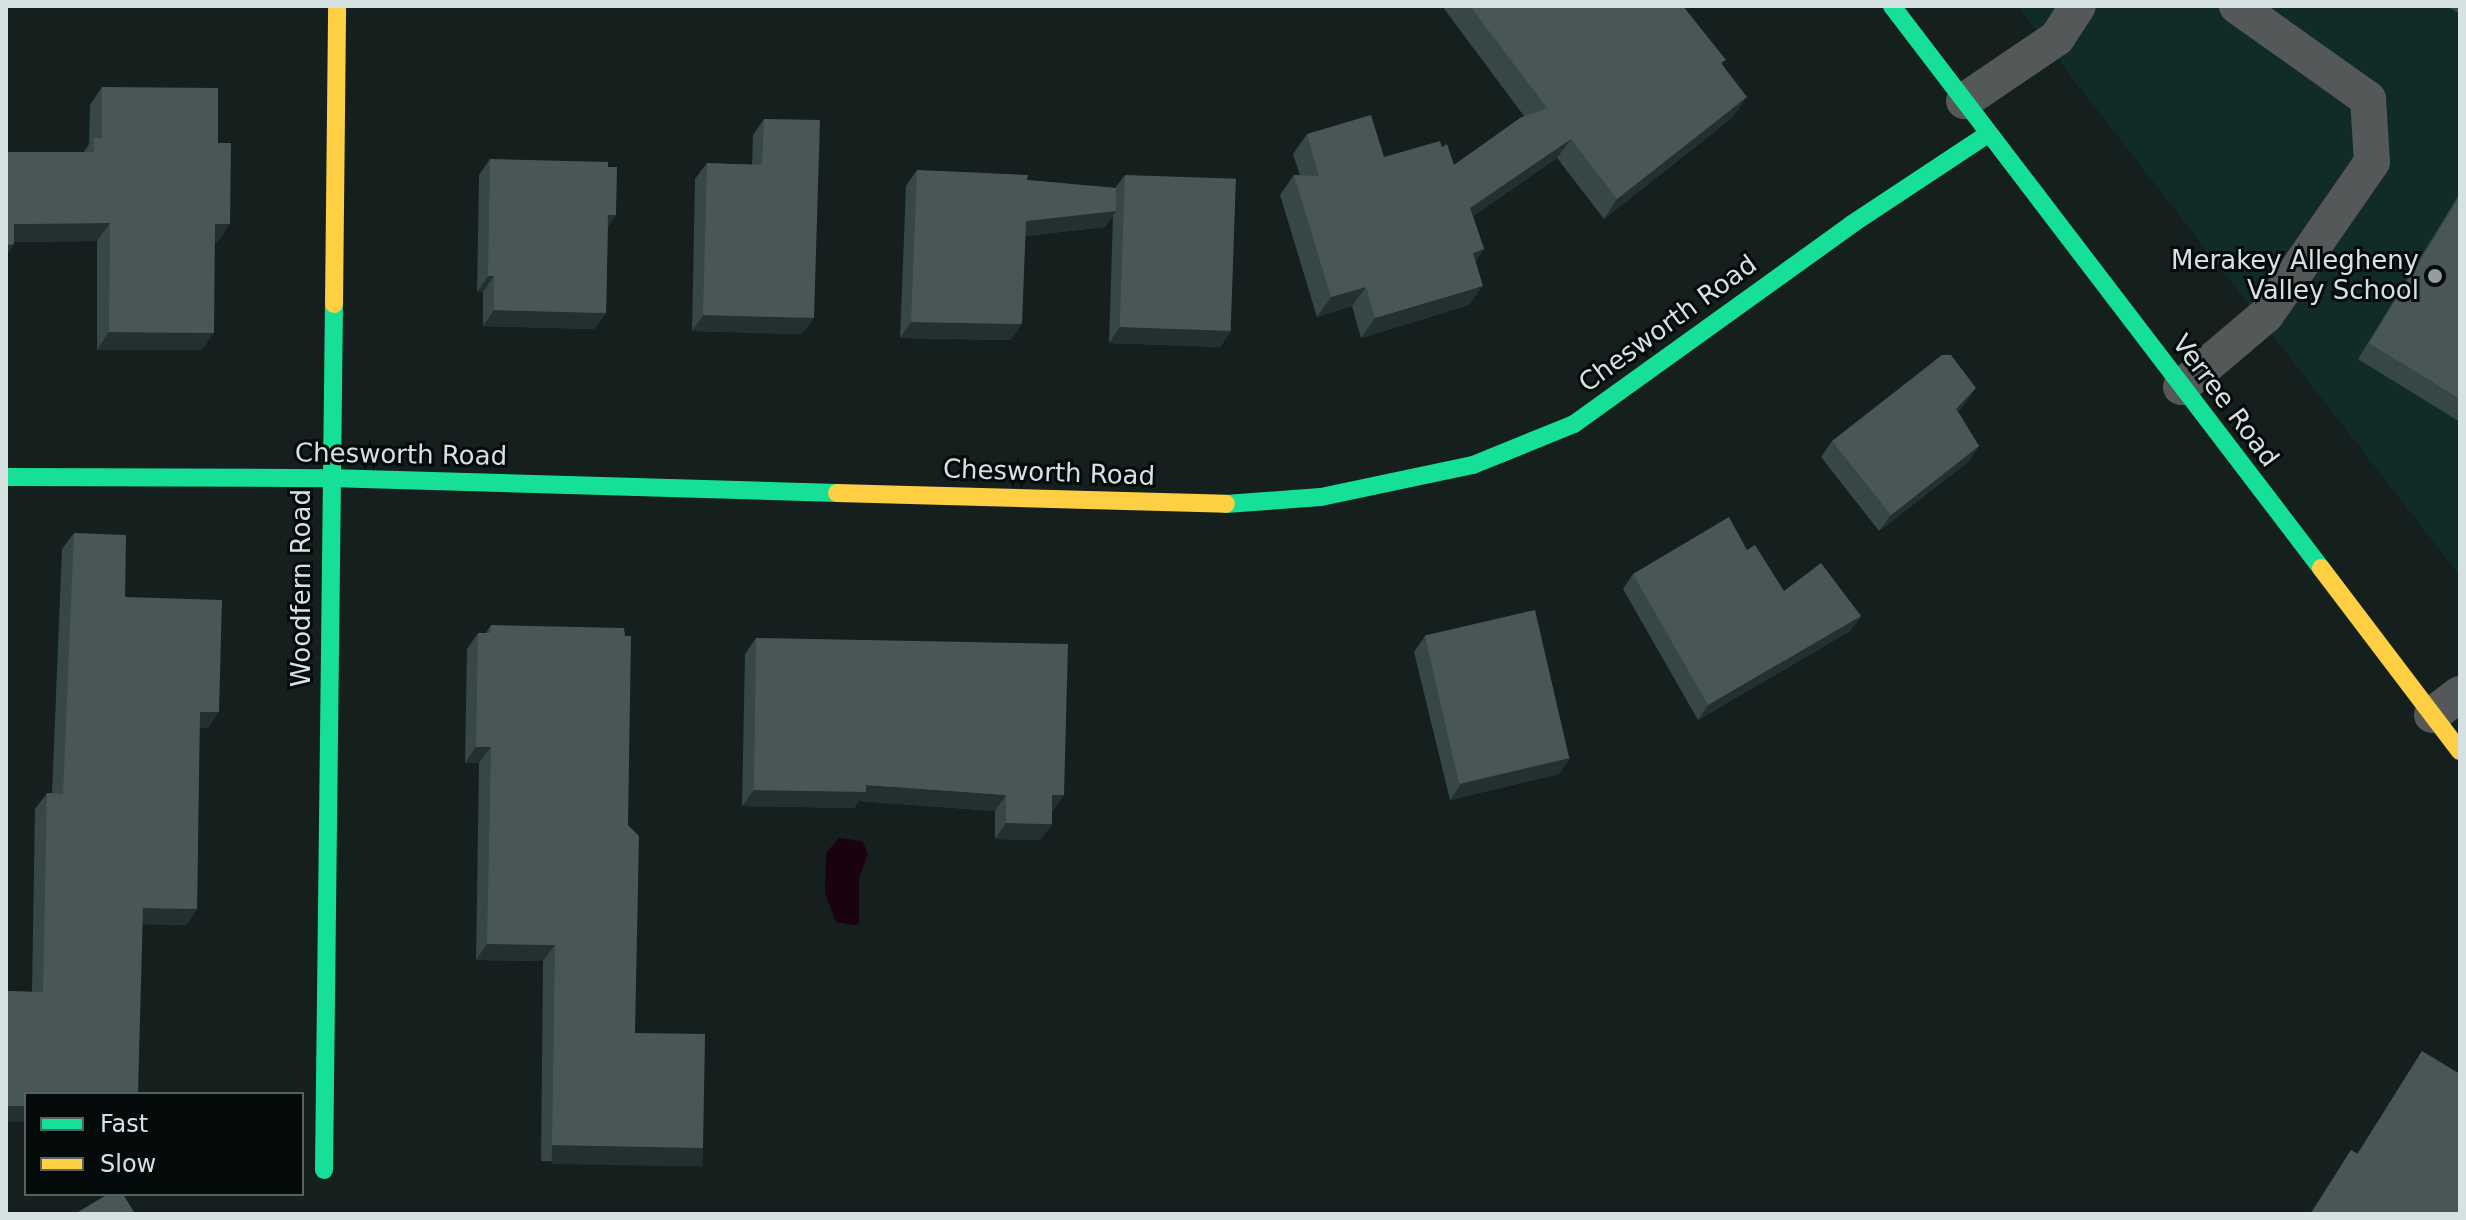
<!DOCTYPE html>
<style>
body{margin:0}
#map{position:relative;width:2466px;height:1220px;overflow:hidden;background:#141f1e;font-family:"DejaVu Sans",sans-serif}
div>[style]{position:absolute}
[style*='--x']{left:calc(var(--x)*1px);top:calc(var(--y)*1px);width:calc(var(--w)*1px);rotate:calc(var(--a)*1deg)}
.built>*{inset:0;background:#112b29}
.water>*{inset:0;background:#19030f}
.lane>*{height:36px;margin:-18px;padding:0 18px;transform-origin:18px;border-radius:18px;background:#545858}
.fast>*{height:18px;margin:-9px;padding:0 9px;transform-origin:9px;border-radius:9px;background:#16e098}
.slow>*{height:18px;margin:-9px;padding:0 9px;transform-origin:9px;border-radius:9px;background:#ffcf43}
.wall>*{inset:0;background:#374746}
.shaded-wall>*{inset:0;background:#22302f;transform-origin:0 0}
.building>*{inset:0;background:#485756;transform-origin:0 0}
.dots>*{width:22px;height:22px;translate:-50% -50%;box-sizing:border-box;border:4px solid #040b0a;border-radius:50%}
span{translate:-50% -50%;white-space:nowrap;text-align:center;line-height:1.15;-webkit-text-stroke:6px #040b0a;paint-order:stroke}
.poi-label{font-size:26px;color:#d6e2e1}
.right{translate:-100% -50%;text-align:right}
.street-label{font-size:26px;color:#d6e2e1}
.frame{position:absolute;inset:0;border:8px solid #d6e2e1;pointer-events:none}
.legend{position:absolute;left:24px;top:1092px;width:280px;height:104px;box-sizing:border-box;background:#040b0a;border:2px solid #586160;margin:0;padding:10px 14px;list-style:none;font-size:24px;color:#d6e2e1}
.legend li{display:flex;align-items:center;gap:16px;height:40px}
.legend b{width:40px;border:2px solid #586160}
</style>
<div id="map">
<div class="built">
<div style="clip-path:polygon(2018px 6px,2460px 6px,2460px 576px,2076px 83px)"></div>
</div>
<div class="water">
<div style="clip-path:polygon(839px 838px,862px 841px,868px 853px,859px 879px,859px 923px,855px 925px,836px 922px,825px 893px,826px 853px)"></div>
</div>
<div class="lane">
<div style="--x:1964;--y:101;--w:112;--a:-34.1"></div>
<div style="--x:2057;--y:38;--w:38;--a:-57"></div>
<div style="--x:2181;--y:387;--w:111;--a:-40.3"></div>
<div style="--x:2266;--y:315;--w:186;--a:-55.3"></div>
<div style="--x:2372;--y:162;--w:63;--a:-93.6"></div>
<div style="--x:2368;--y:99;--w:161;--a:-144.6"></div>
<div style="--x:2432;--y:715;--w:35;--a:-37"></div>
</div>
<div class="fast">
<div style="--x:1892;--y:6;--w:707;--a:52.64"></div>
<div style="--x:6;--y:477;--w:323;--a:0.2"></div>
<div style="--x:329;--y:478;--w:508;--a:1.69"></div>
<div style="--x:1226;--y:504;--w:95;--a:-4.2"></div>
<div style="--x:1321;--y:497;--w:155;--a:-11.9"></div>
<div style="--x:1473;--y:465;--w:109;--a:-22.1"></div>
<div style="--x:1574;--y:424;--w:342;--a:-35.7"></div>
<div style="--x:1852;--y:224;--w:163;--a:-33.5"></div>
<div style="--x:324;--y:1170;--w:866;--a:-89.34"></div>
</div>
<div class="slow">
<div style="--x:334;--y:304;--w:298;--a:-89.4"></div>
<div style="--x:837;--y:493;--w:389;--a:1.6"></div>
<div style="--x:2321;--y:568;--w:230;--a:52.8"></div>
</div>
<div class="wall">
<div style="clip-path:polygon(1442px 6px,1683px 6px,1723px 65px,1733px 117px,1604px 219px,1557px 158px,1473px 216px,1484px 249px,1475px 262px,1469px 305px,1361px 338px,1352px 306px,1317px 317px,1280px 195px,1294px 175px,1300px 175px,1293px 154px,1307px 134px,1384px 157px,1442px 147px,1454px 165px,1524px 116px)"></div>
<div style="clip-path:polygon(2447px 6px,2460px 6px,2460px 14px)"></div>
<div style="clip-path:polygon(102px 87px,218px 242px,215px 242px,202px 350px,97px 350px,97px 241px,14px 242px,14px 244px,6px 256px,6px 152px,84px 152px,89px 144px,90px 105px)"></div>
<div style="clip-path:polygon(764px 119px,802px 334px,692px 331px,695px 179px,707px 163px,752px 165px,753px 135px)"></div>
<div style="clip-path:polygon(490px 159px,616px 215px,608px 226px,606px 313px,594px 329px,483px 326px,483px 292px,477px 292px,479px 175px)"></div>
<div style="clip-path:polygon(917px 170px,1115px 188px,1125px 175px,1231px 331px,1220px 347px,1109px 343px,1113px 216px,1105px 227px,1025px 236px,1011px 340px,900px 338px,906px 186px)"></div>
<div style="clip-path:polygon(2460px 193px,2460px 422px,2358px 359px)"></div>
<div style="clip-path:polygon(1965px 404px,1958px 411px,1979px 446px,1968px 462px,1879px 531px,1821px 457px,1832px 441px)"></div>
<div style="clip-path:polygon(74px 533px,125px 597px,208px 728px,199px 728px,197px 909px,186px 925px,143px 924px,26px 1094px,26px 1122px,6px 1122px,6px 991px,32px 992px,35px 809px,47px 793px,52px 793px,62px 549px)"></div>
<div style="clip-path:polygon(1747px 550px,1784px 591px,1861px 616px,1850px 631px,1698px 720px,1623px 589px,1633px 574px)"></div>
<div style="clip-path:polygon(491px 625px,628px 825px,635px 1033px,703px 1148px,692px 1164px,541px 1161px,543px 961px,476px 960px,479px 763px,465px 763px,467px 649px,478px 633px,486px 633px)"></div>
<div style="clip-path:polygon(1425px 636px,1570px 758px,1559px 774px,1450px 800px,1414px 652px)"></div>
<div style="clip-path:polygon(756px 638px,1064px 795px,1052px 811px,1052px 824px,1040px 840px,995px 839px,995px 811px,859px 801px,854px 808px,742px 806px,745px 654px)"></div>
<div style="clip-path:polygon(2422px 1051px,2460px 1214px,2310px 1214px,2351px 1150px,2357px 1154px)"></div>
</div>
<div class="shaded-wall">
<div style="clip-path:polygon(1747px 97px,1733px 117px,1604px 219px,1617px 199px)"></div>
<div style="clip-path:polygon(1571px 139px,1557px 158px,1456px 228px,1470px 208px)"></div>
<div style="clip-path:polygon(1116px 211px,1105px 227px,1015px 237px,1026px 221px)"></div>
<div style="clip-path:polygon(608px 215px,616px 215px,605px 231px)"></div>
<div style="clip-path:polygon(110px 223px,97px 241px,6px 242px,14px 224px)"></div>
<div style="clip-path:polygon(215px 224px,230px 224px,218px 242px,203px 242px)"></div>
<div style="clip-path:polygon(14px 244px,6px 256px,6px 245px)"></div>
<div style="clip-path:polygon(1484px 249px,1470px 269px,1473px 253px)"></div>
<div style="clip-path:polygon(488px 276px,494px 276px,483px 292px,477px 292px)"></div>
<div style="clip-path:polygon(1483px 286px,1469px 305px,1361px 338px,1375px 318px)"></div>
<div style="clip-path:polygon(1366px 287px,1352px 306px,1317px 317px,1331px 297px)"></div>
<div style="clip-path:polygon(494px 310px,606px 313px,594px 329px,483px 326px)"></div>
<div style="clip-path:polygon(703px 315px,814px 318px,802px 334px,692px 331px)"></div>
<div style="clip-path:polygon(911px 322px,1022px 324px,1011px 340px,900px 338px)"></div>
<div style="clip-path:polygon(1120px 327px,1231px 331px,1220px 347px,1109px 343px)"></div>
<div style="clip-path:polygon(109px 332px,214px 333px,202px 350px,97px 350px)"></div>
<div style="clip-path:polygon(1976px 388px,1965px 404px,1945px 425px,1956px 409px)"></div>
<div style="clip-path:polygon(1979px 446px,1968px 462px,1879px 531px,1891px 515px)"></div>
<div style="clip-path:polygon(1861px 616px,1850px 631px,1698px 720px,1708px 705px)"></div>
<div style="clip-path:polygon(200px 712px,219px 712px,208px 728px,188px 728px)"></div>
<div style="clip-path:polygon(476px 747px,491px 747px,479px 763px,465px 763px)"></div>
<div style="clip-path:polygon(1570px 758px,1559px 774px,1450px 800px,1461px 784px)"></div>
<div style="clip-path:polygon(866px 785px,1006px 795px,995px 811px,859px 801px,854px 808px,742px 806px,754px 790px)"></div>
<div style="clip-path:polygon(1052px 795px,1064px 795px,1053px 811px,1041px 811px)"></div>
<div style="clip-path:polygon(1006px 823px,1052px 824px,1040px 840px,995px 839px)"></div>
<div style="clip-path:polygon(143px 908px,197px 909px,186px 925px,132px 924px)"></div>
<div style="clip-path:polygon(487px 944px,555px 945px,543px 961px,476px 960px)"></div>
<div style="left:6px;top:1106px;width:20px;height:16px"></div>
<div style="left:552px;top:1145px;width:151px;height:19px;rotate:1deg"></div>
</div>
<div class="building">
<div style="clip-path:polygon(1470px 6px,1683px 6px,1726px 60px,1721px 63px,1747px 97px,1617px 199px,1571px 139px,1470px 208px,1484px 249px,1473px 253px,1483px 286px,1375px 318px,1366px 287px,1331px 297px,1294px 175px,1319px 176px,1307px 134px,1371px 115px,1384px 157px,1440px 141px,1442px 147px,1447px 144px,1454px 165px,1520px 118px,1547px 108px)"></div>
<div style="clip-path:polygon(102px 87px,218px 88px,218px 143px,231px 143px,230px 224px,215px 224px,214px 333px,109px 332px,110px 223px,14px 224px,14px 244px,6px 245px,6px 247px,6px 152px,94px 152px,94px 138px,102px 138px)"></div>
<div style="clip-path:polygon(764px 119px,820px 120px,814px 318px,703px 315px,707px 163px,762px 165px)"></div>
<div style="clip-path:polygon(490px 159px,608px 162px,608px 167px,617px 167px,616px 215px,608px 215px,606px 313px,494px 310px,494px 276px,488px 276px)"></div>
<div style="clip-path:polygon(917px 170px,1028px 175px,1027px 180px,1116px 188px,1116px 211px,1026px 221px,1022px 324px,911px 322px)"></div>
<div style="left:1125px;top:175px;width:111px;height:152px;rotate:2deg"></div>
<div style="clip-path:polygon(2460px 196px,2460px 399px,2369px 343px)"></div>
<div style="clip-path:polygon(1942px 355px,1951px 355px,1976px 388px,1956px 409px,1979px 446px,1891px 515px,1832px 441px)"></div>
<div style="clip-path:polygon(1729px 517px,1747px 550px,1755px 545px,1784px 591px,1821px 563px,1861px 616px,1708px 705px,1633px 574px)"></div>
<div style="clip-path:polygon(74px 533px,126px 535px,125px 597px,222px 600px,219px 712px,200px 712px,197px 909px,143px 908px,138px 1094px,26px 1094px,26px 1106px,6px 1106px,6px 991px,43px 992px,47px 793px,63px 794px)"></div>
<div style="left:1535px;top:610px;width:152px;height:113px;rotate:77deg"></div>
<div style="clip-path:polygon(491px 625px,624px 628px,625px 636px,631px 636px,628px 825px,639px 836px,635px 1033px,705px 1034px,703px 1148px,552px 1145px,555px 945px,487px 944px,491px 747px,476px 747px,478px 633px,490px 633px)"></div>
<div style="clip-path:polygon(756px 638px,1068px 644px,1064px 795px,1052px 795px,1052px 824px,1006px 823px,1006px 795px,866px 785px,866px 792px,754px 790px)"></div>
<div style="clip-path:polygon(2422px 1051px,2460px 1074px,2460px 1214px,2311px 1214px,2351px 1150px,2358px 1154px)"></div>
<div style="clip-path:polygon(108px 1194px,123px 1194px,135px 1214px,79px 1214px,78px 1212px)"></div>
</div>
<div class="dots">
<div style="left:2435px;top:276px;background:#929e9d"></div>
</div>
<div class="poi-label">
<span class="right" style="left:2419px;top:276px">Merakey Allegheny<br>Valley School</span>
</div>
<div class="street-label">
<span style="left:1668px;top:324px;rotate:-36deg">Chesworth Road</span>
<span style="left:2225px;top:401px;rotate:53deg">Verree Road</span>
<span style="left:401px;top:455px;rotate:1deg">Chesworth Road</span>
<span style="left:1049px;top:473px;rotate:2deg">Chesworth Road</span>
<span style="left:302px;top:588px;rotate:-90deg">Woodfern Road</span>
</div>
<div class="frame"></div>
<ul class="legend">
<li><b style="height:10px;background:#16e098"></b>Fast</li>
<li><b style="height:10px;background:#ffcf43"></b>Slow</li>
</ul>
</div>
